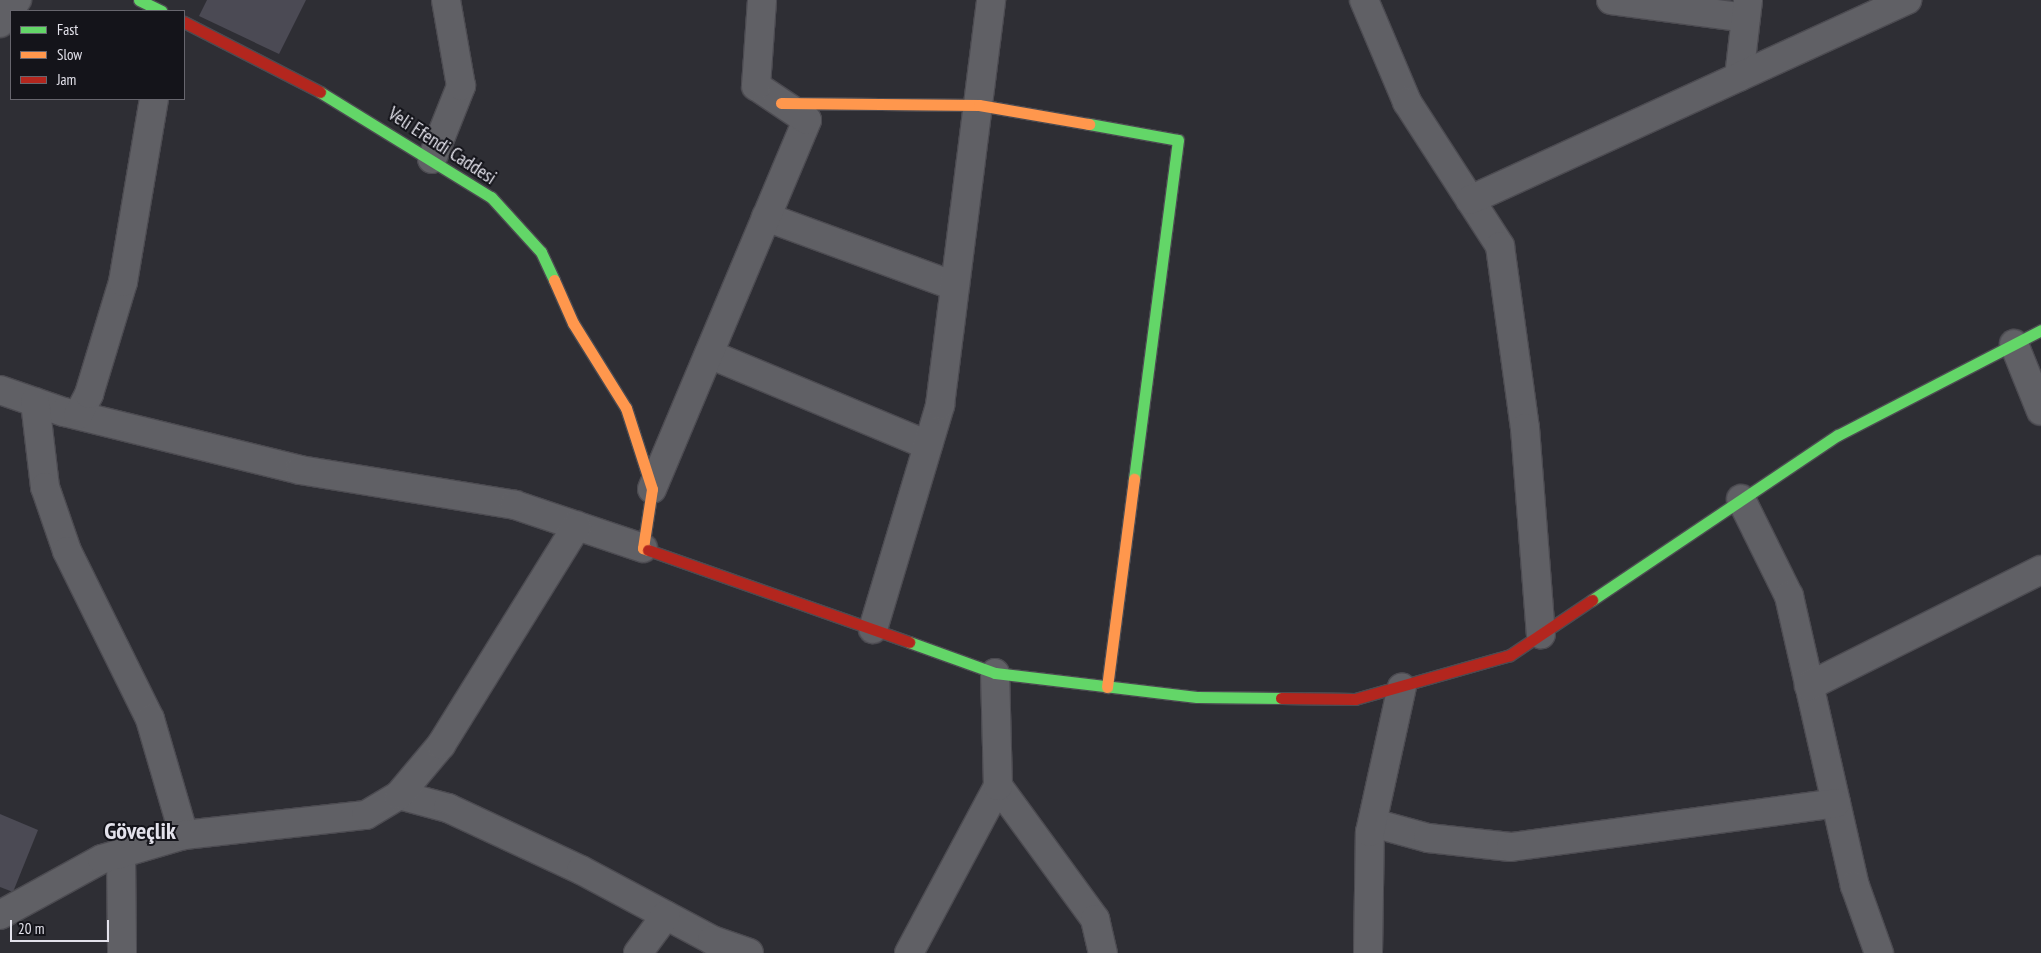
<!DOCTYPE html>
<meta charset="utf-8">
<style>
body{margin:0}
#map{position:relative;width:2041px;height:953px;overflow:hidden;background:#2e2e34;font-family:"PT Sans Narrow",sans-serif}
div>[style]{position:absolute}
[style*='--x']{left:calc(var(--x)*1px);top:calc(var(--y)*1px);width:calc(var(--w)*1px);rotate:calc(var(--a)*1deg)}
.building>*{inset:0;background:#4b4a54}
.roads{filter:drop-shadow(1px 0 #4c4b51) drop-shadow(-1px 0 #4c4b51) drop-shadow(0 1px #4c4b51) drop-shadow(0 -1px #4c4b51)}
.street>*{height:28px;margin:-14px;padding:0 14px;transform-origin:14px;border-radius:14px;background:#606065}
.fast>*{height:11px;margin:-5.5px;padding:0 5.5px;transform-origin:5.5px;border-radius:5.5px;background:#63d668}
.slow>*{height:11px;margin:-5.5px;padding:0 5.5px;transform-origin:5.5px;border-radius:5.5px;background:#ff974d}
.jam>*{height:11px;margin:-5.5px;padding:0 5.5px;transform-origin:5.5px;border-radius:5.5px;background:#b3261e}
span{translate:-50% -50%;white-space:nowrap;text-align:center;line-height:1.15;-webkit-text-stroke:4px #14141a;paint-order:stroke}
.street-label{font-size:19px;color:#e3e2eb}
.district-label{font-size:24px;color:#e3e2eb;font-weight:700}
.legend{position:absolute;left:10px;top:10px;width:175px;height:90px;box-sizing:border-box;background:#14141a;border:1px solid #67666e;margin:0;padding:6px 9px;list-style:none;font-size:15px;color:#e3e2eb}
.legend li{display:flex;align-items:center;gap:10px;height:25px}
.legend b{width:25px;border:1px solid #67666e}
.scale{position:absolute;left:10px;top:920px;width:99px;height:22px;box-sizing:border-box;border:2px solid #e3e2eb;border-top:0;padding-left:6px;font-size:15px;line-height:18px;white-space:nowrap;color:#e3e2eb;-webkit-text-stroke:4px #14141a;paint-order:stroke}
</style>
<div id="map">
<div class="building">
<div style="clip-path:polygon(207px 0,306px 0,279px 54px,199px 16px)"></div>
<div style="clip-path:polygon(0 814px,38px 830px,13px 892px,0 887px)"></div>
</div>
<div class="roads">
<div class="street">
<div style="--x:1364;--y:0;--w:111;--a:67.1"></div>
<div style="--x:1407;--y:102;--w:171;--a:57.1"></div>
<div style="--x:1500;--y:246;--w:184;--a:82.2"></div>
<div style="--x:1525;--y:428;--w:207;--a:85.6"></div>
<div style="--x:1611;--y:0;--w:136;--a:7.6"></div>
<div style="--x:0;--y:23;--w:29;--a:-54"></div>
<div style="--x:1739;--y:77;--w:78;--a:-83.3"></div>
<div style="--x:432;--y:159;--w:79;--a:-68.3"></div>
<div style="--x:461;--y:86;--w:87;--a:-99.9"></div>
<div style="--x:1470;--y:200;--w:481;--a:-24.6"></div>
<div style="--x:766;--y:217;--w:201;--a:20.1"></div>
<div style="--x:2014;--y:344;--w:72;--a:68.1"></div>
<div style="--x:709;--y:354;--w:237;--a:22.6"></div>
<div style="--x:0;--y:390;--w:68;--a:19"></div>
<div style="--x:64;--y:412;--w:243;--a:13.8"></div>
<div style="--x:300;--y:470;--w:218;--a:9.2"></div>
<div style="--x:515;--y:505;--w:135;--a:18.6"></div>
<div style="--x:35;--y:402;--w:86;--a:83.3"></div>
<div style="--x:45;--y:487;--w:68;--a:71"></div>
<div style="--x:67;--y:551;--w:187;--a:63.7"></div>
<div style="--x:150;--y:719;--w:121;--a:73.7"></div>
<div style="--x:78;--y:415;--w:24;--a:-62"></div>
<div style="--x:89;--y:394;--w:117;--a:-73.1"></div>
<div style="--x:123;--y:282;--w:186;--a:-80.4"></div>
<div style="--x:652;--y:489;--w:400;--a:-67.2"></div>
<div style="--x:807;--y:120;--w:61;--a:-146.3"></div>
<div style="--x:756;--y:86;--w:86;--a:-86"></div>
<div style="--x:1741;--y:499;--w:108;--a:63.7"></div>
<div style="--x:1789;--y:596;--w:297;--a:77.2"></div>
<div style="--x:1855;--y:886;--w:71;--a:70.3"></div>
<div style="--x:873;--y:629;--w:234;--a:-73.3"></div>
<div style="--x:940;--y:405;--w:408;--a:-82.8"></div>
<div style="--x:1809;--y:686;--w:259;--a:-26.6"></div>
<div style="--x:998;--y:786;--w:165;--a:53.9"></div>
<div style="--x:1095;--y:919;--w:35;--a:77"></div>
<div style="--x:399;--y:795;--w:51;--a:14.9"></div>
<div style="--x:448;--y:808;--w:147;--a:25"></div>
<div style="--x:581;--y:870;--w:149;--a:28.1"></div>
<div style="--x:712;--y:940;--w:39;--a:19"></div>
<div style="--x:1373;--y:823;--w:57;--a:15.3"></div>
<div style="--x:1428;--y:838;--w:83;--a:6.2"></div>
<div style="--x:1511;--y:847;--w:328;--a:-7.7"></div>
<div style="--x:121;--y:854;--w:99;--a:89.4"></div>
<div style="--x:0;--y:915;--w:116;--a:-28.8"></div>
<div style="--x:102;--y:859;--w:85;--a:-16.3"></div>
<div style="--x:184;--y:835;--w:183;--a:-6.3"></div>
<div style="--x:366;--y:815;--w:39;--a:-31"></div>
<div style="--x:399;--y:795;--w:65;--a:-50"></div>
<div style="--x:441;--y:745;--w:258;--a:-58.2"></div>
<div style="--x:638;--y:953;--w:47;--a:-53.6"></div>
<div style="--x:909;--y:953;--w:189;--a:-61.9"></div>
<div style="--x:998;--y:786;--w:113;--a:-91.5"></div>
<div style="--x:1368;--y:953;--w:121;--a:-89.1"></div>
<div style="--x:1370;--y:832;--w:148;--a:-77.6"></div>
</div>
<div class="fast">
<div style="--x:139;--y:0;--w:25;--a:26"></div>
<div style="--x:320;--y:92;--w:201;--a:31.6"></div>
<div style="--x:491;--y:197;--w:74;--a:47.7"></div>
<div style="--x:541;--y:252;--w:31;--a:65"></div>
<div style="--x:1089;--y:124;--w:90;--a:10.2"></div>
<div style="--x:1178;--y:140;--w:342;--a:97.4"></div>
<div style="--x:1592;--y:600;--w:296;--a:-33.9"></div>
<div style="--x:1838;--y:435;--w:229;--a:-27.3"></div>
<div style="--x:909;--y:642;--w:91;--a:19.8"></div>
<div style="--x:995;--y:673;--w:203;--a:6.8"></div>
<div style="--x:1197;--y:697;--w:84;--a:0.7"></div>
</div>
<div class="slow">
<div style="--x:781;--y:103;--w:198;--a:0.6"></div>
<div style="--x:979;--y:105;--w:112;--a:9.8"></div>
<div style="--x:554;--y:280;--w:47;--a:66.2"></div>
<div style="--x:573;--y:323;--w:100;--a:58.1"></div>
<div style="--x:626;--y:408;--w:85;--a:72.2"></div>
<div style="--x:652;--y:489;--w:60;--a:98.7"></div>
<div style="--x:643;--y:548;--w:5;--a:22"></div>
<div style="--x:1107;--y:687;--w:210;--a:-82.6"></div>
</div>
<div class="jam">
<div style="--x:184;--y:22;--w:153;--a:27.2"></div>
<div style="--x:648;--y:550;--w:277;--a:19.4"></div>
<div style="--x:1281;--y:698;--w:74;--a:0.8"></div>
<div style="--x:1355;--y:699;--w:161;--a:-15.8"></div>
<div style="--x:1510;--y:655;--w:99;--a:-33.9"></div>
</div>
</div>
<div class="street-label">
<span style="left:442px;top:146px;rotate:33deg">Veli Efendi Caddesi</span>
</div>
<div class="district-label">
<span style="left:140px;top:831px">Göveçlik</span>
</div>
<ul class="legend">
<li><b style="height:6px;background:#63d668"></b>Fast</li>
<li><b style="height:6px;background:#ff974d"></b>Slow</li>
<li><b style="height:6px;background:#b3261e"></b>Jam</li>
</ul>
<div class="scale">20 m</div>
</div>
